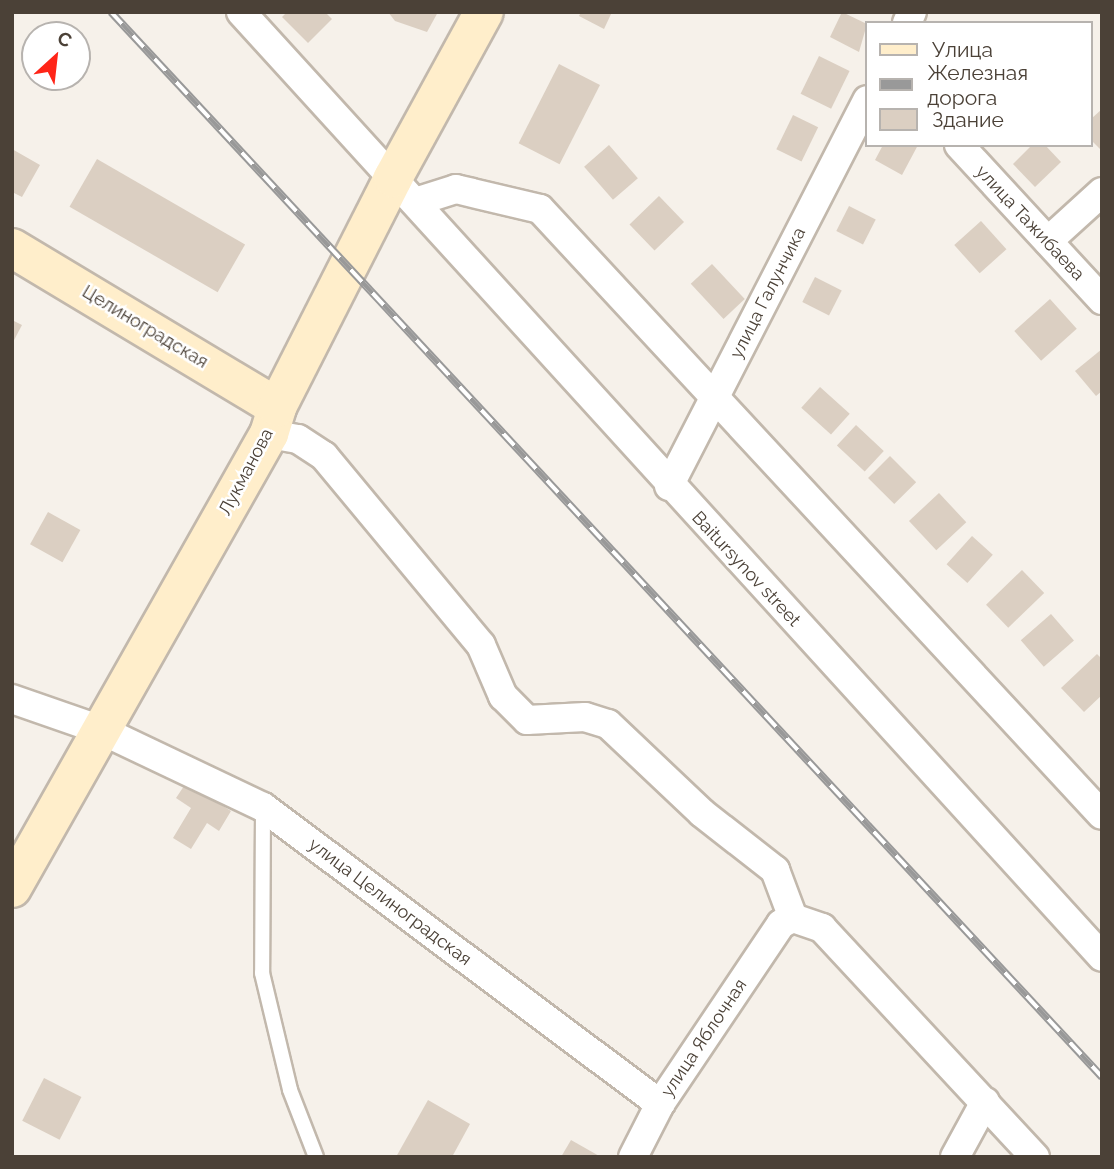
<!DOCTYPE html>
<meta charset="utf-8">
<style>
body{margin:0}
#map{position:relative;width:1114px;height:1169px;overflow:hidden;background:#f6f1ea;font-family:Raleway,sans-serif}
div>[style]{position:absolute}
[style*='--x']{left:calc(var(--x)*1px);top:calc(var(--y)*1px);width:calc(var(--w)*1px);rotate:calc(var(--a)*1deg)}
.building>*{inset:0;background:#dbcfc2;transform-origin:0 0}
.roads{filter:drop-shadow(2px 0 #c2b8ac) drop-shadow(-2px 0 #c2b8ac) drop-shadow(0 2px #c2b8ac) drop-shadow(0 -2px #c2b8ac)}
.lane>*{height:14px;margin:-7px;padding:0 7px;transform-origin:7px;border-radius:7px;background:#fff}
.street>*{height:28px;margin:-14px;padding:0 14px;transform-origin:14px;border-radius:14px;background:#fff}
.secondary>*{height:38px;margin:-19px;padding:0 19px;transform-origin:19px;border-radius:19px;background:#ffeecb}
.rail>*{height:8px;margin-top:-4px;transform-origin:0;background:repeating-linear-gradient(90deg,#fff 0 16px,#999 0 32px);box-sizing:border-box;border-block:2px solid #999}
span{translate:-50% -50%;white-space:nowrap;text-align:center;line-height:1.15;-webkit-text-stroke:5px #fff;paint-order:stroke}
.street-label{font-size:18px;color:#4b4137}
.frame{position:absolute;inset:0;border:14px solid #4b4137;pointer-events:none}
.legend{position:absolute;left:865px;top:21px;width:228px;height:126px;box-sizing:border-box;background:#fff;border:2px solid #b7b3af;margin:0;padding:9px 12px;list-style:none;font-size:21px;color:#4b4137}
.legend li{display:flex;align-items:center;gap:14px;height:35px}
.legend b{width:35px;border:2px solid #b7b3af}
.north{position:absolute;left:21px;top:21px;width:70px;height:70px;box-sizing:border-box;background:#fff;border:2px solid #b7b3af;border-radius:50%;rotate:27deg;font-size:19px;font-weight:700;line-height:28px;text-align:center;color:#4b4137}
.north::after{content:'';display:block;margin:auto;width:24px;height:32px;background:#ff2518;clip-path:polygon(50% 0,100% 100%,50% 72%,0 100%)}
</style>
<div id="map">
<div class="building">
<div style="clip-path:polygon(287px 12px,325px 12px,332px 19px,308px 43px,282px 17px)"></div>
<div style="clip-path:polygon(388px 12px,438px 12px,427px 32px,395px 21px)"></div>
<div style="clip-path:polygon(581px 12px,612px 12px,604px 29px,579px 16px)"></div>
<div style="clip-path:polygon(842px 12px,867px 24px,859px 52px,830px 37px)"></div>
<div style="left:819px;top:56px;width:34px;height:42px;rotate:26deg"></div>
<div style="left:559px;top:64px;width:46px;height:89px;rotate:27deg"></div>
<div style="clip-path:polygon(1102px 109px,1102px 151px,1091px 140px,1091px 119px)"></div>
<div style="left:793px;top:115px;width:28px;height:38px;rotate:26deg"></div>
<div style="left:609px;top:145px;width:44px;height:33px;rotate:49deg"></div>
<div style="clip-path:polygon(883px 145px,918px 145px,902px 175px,875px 160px)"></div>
<div style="clip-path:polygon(1032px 145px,1045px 145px,1061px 162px,1035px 187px,1013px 164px)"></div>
<div style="clip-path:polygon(12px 149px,40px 165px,22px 197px,12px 192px)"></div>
<div style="left:97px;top:159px;width:171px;height:55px;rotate:30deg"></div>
<div style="left:659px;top:196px;width:36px;height:41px;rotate:46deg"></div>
<div style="left:849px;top:206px;width:30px;height:28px;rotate:27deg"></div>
<div style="left:981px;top:221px;width:38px;height:36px;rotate:48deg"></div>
<div style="left:712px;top:264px;width:48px;height:29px;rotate:47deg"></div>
<div style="left:815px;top:277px;width:30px;height:28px;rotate:27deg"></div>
<div style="left:1050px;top:299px;width:40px;height:48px;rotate:48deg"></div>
<div style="clip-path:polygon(12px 320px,22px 325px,12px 344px)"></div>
<div style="clip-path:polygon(1102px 349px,1102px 391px,1096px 396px,1075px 371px)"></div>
<div style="left:820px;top:387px;width:40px;height:28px;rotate:42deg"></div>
<div style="left:856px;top:425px;width:38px;height:28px;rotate:43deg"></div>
<div style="left:890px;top:456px;width:37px;height:31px;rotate:45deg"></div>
<div style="left:939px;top:493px;width:40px;height:41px;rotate:47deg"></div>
<div style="left:48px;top:512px;width:37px;height:37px;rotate:29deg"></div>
<div style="left:972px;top:536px;width:28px;height:38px;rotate:42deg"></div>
<div style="left:1022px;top:570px;width:32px;height:50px;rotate:46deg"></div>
<div style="left:1051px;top:614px;width:35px;height:40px;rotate:49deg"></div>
<div style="clip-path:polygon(1097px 654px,1102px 659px,1102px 695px,1084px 712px,1061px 688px)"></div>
<div style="clip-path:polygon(186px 783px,231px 811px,219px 831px,207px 823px,191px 849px,173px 838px,191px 808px,176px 798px)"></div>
<div style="left:44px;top:1078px;width:42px;height:48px;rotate:27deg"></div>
<div style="clip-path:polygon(428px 1100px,470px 1124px,452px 1157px,396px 1157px)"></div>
<div style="clip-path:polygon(571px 1140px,601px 1157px,561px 1157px)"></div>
</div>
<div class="roads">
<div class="lane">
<div style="--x:263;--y:808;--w:165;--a:90.3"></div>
<div style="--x:262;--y:973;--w:120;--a:76.5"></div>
<div style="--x:290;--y:1090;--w:72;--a:68.8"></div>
</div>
<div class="street">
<div style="--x:241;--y:12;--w:1278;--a:47.66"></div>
<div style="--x:907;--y:23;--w:12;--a:-66"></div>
<div style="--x:959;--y:145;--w:211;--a:47.3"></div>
<div style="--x:415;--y:202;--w:43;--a:-17.6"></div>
<div style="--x:456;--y:189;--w:86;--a:13.4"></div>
<div style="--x:540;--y:209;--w:826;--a:47.16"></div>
<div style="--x:1048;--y:241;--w:73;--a:-42.2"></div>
<div style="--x:269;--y:434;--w:29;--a:10"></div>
<div style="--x:298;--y:439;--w:31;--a:33"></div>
<div style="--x:324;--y:456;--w:246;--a:50.3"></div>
<div style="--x:481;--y:645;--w:56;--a:66.7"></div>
<div style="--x:503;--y:696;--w:34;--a:45"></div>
<div style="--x:527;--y:720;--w:58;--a:-3"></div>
<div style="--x:585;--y:717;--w:24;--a:17"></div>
<div style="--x:608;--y:724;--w:129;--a:43.4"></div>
<div style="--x:702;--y:813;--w:93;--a:38"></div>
<div style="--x:775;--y:870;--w:51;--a:69.4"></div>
<div style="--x:669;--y:486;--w:434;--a:-62.8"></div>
<div style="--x:12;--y:699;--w:94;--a:19.2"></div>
<div style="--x:101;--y:730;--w:179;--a:25.4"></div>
<div style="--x:263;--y:807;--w:496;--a:36.8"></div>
<div style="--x:633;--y:1157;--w:59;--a:-63"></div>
<div style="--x:660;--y:1104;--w:217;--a:-56.1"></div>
<div style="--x:781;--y:924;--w:13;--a:-27"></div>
<div style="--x:793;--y:918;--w:31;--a:19"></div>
<div style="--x:822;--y:928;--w:313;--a:47.1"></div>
<div style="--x:955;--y:1157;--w:63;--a:-61.4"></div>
</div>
<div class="secondary">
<div style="--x:12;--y:248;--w:309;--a:31"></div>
<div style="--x:12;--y:888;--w:522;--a:-60.49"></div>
<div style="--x:269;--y:434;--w:28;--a:-73"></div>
<div style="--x:277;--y:407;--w:257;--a:-63.1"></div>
<div style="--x:393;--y:178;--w:189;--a:-61.3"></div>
</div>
</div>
<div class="rail">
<div style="--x:111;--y:12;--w:1455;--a:47.06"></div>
</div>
<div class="street-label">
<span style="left:1030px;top:223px;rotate:47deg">улица Тажибаева</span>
<span style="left:768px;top:293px;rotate:-63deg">улица Галунчика</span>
<span style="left:145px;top:327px;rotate:31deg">Целиноградская</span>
<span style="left:246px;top:472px;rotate:-62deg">Лукманова</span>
<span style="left:746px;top:569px;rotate:47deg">Baitursynov street</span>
<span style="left:390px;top:902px;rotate:37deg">улица Целиноградская</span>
<span style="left:704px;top:1038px;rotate:-56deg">улица Яблочная</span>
</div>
<div class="frame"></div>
<ul class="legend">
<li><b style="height:9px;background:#ffeecb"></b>Улица</li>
<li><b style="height:9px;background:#999"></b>Железная дорога</li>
<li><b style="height:19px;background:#dbcfc2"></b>Здание</li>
</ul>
<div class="north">С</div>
</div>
